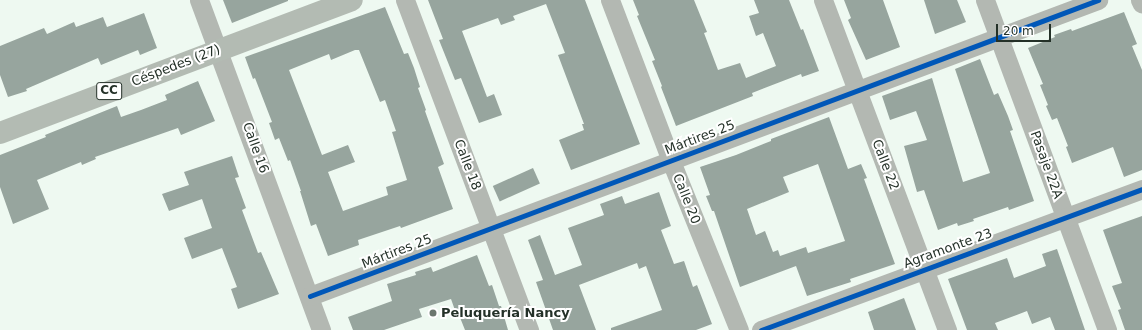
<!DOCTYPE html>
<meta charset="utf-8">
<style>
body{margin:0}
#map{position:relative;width:1142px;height:330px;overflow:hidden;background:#eef9f1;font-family:"DejaVu Sans",sans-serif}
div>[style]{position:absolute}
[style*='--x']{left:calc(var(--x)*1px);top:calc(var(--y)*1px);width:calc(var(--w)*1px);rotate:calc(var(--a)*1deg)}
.building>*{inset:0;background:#97a59e;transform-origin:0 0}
.minor>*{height:19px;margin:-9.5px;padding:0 9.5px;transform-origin:9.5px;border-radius:9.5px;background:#b3b8b2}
.major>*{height:22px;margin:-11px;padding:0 11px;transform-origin:11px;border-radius:11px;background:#b3bbb3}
.cycleway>*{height:5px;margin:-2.5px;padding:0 2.5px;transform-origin:2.5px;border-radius:2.5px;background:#0057b8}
.dots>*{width:11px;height:11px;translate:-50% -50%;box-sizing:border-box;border:2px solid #fff;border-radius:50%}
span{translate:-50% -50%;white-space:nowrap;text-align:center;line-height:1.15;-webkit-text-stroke:4px #fff;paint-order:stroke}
.shield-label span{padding:1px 3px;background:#fff;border:1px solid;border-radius:3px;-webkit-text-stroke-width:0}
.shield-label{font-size:12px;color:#243128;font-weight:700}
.street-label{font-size:13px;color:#243128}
.poi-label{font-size:13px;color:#243128;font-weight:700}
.left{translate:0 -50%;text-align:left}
.scale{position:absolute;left:996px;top:24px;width:55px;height:18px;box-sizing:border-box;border:2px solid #243128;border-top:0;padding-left:5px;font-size:12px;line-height:14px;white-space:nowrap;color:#243128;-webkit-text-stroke:3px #fff;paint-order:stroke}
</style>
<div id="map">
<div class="building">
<div style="clip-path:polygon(223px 0,288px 0,288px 1px,232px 23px)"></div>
<div style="clip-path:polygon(428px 0,585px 0,640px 144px,571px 170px,559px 140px,584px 130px,582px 124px,584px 124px,558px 55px,565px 53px,546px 4px,513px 16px,515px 20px,501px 25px,498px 18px,462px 31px,487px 97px,494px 94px,502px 115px,479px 123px,461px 78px,455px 80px,439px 40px,443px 39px)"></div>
<div style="clip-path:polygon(633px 0,694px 0,707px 32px,704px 33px,718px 70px,740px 63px,746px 78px,776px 66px,763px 33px,756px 36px,749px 16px,759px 13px,754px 0,789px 0,801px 30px,803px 29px,819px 71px,802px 77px,801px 74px,752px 93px,753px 96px,676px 126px,661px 87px,662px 86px,652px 61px,655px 60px,637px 16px,639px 15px)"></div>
<div style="clip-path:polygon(844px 0,883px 0,900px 47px,866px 60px,848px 20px,851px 18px)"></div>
<div style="clip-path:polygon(924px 0,957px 0,966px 22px,935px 34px)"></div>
<div style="clip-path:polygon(evenodd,385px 7px,404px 54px,408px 53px,414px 68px,420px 87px,418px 88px,426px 110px,425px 111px,444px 164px,438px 167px,453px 209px,401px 228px,400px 226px,358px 240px,359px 245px,328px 256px,316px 224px,311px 226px,300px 191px,301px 191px,290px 160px,288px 161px,279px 138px,275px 140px,269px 123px,272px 122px,255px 78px,253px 79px,245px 57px,385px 7px,355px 50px,359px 50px,380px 102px,385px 100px,396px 131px,392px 132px,407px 180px,386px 187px,388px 195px,343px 211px,328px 172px,355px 162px,348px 145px,322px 155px,289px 70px,329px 54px,331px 60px,355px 50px)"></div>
<div style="clip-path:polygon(1124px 12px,1137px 44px,1132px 46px,1142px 70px,1142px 170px,1124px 177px,1113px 147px,1072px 163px,1066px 147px,1068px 146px,1057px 118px,1052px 120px,1046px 106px,1048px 105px,1040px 85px,1043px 84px,1028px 48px,1055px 37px,1054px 35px,1071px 29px,1072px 31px)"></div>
<div style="clip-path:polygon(144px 13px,157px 48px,140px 55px,138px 50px,101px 65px,98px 58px,26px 89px,27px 91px,8px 97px,0 75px,0 46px,44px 28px,47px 34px,74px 22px,76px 27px,103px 17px,107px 27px)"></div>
<div style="clip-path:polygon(980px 59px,994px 95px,998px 93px,1008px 116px,1013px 130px,1010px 131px,1034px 201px,1009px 210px,1008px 207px,973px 219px,974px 221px,958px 226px,957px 223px,938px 230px,924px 190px,917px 192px,904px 146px,927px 140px,916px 111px,890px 120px,882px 96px,932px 78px,963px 182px,990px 173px,955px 69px)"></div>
<div style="clip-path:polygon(198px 81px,215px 121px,181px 135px,178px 128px,95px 157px,96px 159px,82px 165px,81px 162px,37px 180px,49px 209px,13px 224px,0 187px,0 155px,46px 137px,45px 135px,117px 106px,121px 117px,141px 110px,167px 100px,165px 95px)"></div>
<div style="clip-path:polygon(evenodd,829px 117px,848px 169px,861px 164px,867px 178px,864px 179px,895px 264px,850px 279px,851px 282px,807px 296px,796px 266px,740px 287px,714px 211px,712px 211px,706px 196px,710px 195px,700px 167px,736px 155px,771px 141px,771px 139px,829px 117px,818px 164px,845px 241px,808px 253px,806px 247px,780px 256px,778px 250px,773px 252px,765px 231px,756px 235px,747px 209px,789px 192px,783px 177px,818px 164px)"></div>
<div style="clip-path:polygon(232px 156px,239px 177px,235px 178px,246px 208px,242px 210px,258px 253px,261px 252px,279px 294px,238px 309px,231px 289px,237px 287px,222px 248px,192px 259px,184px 238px,212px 228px,202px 199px,169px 211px,162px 194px,189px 185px,184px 172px)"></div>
<div style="left:533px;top:168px;width:17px;height:44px;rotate:66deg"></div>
<div style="clip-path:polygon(659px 192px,671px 226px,661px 230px,674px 264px,684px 261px,693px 287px,697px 285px,712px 324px,696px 330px,611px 330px,611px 328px,662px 310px,646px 266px,639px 269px,637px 263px,579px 285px,596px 330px,553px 330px,536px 282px,543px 280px,528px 240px,540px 235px,555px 275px,582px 265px,568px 228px,604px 215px,600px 204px,622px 196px,625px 204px)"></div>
<div style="clip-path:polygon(1142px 216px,1142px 330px,1125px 330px,1118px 310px,1121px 309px,1112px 286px,1122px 283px,1103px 230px)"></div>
<div style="clip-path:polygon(1057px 249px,1085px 330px,1055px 330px,1050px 317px,1032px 324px,1027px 311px,995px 323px,998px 330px,967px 330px,948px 279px,1007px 258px,1014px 278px,1046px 266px,1042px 254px)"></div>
<div style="clip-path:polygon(477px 255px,489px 286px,492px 285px,499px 306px,501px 306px,508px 330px,465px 330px,459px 315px,457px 316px,451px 299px,419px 309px,422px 317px,384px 330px,353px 330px,348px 317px,392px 301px,387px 284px,416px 275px,415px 272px,431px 267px,433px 272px)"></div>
<div style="clip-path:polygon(904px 298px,916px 330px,874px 330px,868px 312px)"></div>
</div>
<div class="minor">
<div style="--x:199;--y:0;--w:352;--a:69.7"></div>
<div style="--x:405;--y:0;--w:353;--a:69.4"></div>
<div style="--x:610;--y:0;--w:172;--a:69.2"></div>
<div style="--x:671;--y:161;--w:182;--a:68.1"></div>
<div style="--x:823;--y:0;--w:353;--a:69.4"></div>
<div style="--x:985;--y:0;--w:352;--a:69.7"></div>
<div style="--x:1140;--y:0;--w:4;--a:63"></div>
<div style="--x:310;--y:296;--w:842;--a:-20.59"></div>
<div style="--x:761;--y:330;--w:406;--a:-20.3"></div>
</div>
<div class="major">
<div style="--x:0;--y:133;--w:376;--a:-20.7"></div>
</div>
<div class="cycleway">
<div style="--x:310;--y:296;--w:842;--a:-20.59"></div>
<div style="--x:761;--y:330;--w:406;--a:-20.3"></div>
</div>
<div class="dots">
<div style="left:433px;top:313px;background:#6b776e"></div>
</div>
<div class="shield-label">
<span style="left:109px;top:91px">CC</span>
</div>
<div class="street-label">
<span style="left:176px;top:66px;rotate:-21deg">Céspedes (27)</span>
<span style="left:700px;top:138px;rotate:-21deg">Mártires 25</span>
<span style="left:255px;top:148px;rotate:70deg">Calle 16</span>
<span style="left:467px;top:165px;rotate:69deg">Calle 18</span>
<span style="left:885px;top:165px;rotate:69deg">Calle 22</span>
<span style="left:1046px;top:165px;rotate:70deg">Pasaje 22A</span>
<span style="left:686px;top:199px;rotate:68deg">Calle 20</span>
<span style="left:948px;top:249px;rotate:-20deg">Agramonte 23</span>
<span style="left:397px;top:252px;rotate:-21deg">Mártires 25</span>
</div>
<div class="poi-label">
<span class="left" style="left:441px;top:313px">Peluquería Nancy</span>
</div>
<div class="scale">20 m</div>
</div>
